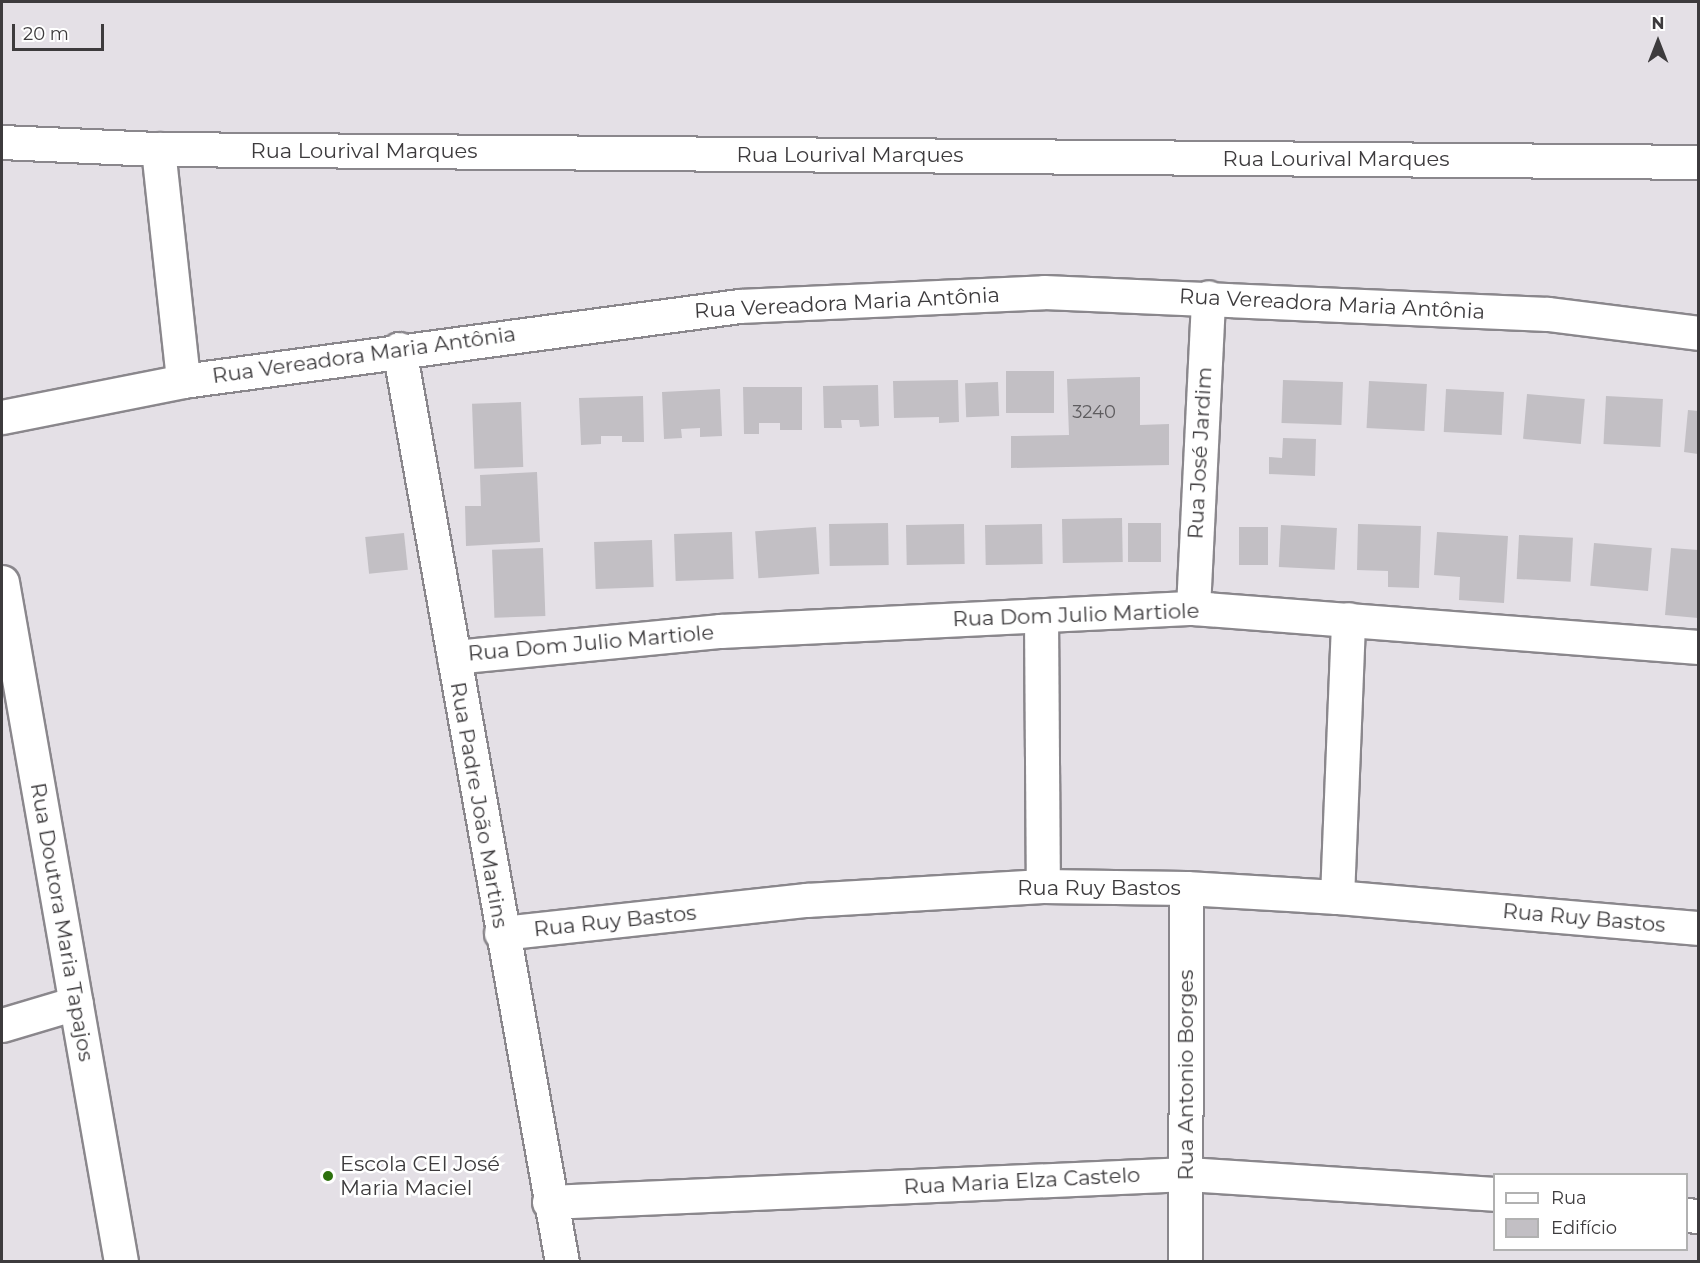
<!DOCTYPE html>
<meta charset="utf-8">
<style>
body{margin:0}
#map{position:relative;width:1700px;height:1263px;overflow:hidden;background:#e4e0e6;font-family:Montserrat,sans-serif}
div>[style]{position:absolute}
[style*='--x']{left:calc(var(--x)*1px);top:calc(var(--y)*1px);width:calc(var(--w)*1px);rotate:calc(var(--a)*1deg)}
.building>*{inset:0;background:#c2bfc4;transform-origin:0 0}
.roads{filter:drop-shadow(2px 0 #8a878c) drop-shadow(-2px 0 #8a878c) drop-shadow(0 2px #8a878c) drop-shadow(0 -2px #8a878c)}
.minor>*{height:33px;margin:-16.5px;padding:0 16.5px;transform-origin:16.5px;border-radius:16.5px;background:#fff}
.dots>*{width:16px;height:16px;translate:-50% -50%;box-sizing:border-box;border:3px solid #fff;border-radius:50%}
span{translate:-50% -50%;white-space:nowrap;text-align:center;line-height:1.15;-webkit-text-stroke:5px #fff;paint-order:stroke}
.number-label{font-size:18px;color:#5e5c5f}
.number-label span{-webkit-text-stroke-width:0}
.street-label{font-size:21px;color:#3d3b3d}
.poi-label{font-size:21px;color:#3d3b3d}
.left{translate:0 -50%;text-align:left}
.frame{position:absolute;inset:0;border:3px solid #3d3b3d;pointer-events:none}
.legend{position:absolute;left:1493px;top:1173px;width:195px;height:78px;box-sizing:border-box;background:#fff;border:2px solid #b1b1b1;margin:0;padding:8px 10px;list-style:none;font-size:18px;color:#3d3b3d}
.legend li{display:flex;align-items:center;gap:12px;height:30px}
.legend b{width:30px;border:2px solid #b1b1b1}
.north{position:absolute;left:1628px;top:12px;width:60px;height:60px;-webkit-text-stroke:4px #fff;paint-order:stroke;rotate:0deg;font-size:16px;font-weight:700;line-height:24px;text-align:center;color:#3d3b3d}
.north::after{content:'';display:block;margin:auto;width:21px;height:27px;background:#3d3b3d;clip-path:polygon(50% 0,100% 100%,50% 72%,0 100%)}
.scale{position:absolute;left:12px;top:24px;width:92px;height:27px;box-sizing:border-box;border:3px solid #3d3b3d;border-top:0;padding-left:8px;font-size:18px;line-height:21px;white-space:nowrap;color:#3d3b3d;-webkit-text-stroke:4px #fff;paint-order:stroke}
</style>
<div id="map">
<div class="building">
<div style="left:1006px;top:371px;width:48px;height:42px"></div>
<div style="clip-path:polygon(1140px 377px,1140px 425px,1169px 424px,1169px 465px,1011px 468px,1011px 436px,1069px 435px,1067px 379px)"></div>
<div style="clip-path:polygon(958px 380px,959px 422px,939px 423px,939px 417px,894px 418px,893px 381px)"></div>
<div style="left:1283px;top:380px;width:60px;height:43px;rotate:2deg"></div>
<div style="left:1369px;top:381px;width:58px;height:47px;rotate:3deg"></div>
<div style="left:998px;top:382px;width:34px;height:33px;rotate:88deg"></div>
<div style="clip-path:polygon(878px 385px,879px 426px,860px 427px,859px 420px,841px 420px,842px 428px,824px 428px,823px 386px)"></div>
<div style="clip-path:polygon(743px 387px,802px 387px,802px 430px,780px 430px,780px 423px,759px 423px,759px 434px,744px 434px)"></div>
<div style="clip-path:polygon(720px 389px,722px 436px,700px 437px,700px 428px,681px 429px,682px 438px,664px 439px,662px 392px)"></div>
<div style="left:1446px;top:389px;width:58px;height:43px;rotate:3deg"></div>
<div style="left:1527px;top:394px;width:58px;height:45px;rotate:5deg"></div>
<div style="clip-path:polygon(643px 396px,644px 442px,622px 442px,622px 436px,601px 436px,601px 444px,581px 445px,579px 398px)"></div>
<div style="left:1606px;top:396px;width:57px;height:48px;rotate:3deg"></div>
<div style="left:521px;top:402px;width:65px;height:49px;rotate:88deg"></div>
<div style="clip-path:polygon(1688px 410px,1698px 411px,1698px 454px,1684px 452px)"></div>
<div style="clip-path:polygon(1283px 438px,1316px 439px,1315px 476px,1269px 474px,1269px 457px,1282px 458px)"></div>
<div style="clip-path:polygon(537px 472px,540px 542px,466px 546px,465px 506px,481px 506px,480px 475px)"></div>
<div style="left:1122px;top:518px;width:44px;height:60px;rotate:89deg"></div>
<div style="left:888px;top:523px;width:42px;height:59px;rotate:89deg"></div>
<div style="left:1128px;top:523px;width:33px;height:39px"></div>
<div style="left:964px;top:524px;width:40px;height:58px;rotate:89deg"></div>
<div style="left:1042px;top:524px;width:40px;height:57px;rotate:89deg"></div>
<div style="clip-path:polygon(1358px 524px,1421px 526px,1419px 588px,1388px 587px,1388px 571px,1357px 570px)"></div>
<div style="left:1281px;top:525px;width:56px;height:42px;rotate:3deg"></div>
<div style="left:816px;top:527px;width:47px;height:61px;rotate:86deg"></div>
<div style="left:1239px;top:527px;width:29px;height:38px"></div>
<div style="left:732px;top:532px;width:47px;height:58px;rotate:88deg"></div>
<div style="clip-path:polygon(1437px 532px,1508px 536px,1504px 603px,1459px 600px,1460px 577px,1434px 575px)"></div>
<div style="left:404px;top:533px;width:37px;height:39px;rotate:84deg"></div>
<div style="left:1519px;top:535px;width:54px;height:44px;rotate:3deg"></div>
<div style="left:652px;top:540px;width:47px;height:58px;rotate:88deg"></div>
<div style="left:1594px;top:543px;width:58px;height:43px;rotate:5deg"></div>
<div style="left:543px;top:548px;width:68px;height:51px;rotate:88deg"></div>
<div style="clip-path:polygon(1671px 548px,1698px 550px,1698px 618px,1665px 615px)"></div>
</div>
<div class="roads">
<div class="minor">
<div style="--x:2;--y:142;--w:156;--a:2.6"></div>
<div style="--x:158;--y:149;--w:1540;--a:0.48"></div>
<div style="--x:158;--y:149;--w:233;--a:83.8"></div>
<div style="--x:399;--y:349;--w:927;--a:79.88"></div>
<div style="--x:2;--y:417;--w:185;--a:-11.2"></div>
<div style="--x:183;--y:381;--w:561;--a:-7.68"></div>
<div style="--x:739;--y:306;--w:305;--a:-2.6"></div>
<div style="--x:1044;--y:292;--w:504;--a:2.5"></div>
<div style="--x:1548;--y:314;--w:151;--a:7.2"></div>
<div style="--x:2;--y:582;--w:690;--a:80.07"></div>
<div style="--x:1193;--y:608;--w:311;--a:-87.2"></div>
<div style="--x:1041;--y:616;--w:270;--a:89.6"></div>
<div style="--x:454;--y:657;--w:267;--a:-5.6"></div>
<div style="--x:720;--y:631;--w:474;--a:-2.8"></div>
<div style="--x:1193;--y:608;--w:507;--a:4.42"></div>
<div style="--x:1337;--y:897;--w:278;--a:-87.7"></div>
<div style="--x:501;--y:933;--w:307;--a:-6.2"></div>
<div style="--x:806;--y:900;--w:237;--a:-3.4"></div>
<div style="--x:1043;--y:886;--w:143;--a:0.8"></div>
<div style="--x:1186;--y:888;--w:151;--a:3.4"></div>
<div style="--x:1337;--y:897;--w:362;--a:4.9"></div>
<div style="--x:2;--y:1025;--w:77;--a:-16.6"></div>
<div style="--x:549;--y:1202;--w:639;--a:-2.51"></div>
<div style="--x:1187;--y:1174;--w:308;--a:3.7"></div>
<div style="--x:1686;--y:1215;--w:12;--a:5"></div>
<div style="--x:1185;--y:1262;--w:374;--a:-89.8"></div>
</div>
</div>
<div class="dots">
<div style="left:328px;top:1176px;background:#2c700c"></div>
</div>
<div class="number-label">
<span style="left:1094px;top:412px">3240</span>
</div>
<div class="street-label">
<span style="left:364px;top:151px">Rua Lourival Marques</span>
<span style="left:850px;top:155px">Rua Lourival Marques</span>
<span style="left:1336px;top:159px">Rua Lourival Marques</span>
<span style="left:847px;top:303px;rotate:-3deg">Rua Vereadora Maria Antônia</span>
<span style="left:1332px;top:304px;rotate:3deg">Rua Vereadora Maria Antônia</span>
<span style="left:364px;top:355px;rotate:-8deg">Rua Vereadora Maria Antônia</span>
<span style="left:1200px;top:453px;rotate:-87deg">Rua José Jardim</span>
<span style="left:1076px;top:615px;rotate:-2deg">Rua Dom Julio Martiole</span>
<span style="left:591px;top:643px;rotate:-5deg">Rua Dom Julio Martiole</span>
<span style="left:479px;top:805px;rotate:80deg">Rua Padre João Martins</span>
<span style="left:1099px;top:888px">Rua Ruy Bastos</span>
<span style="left:1584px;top:918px;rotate:5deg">Rua Ruy Bastos</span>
<span style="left:615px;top:921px;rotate:-6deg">Rua Ruy Bastos</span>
<span style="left:62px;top:922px;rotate:80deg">Rua Doutora Maria Tapajos</span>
<span style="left:1186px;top:1075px;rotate:-90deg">Rua Antonio Borges</span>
<span style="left:1022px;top:1181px;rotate:-3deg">Rua Maria Elza Castelo</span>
</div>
<div class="poi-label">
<span class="left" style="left:340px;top:1176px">Escola CEI José<br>Maria Maciel</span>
</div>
<div class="frame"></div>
<ul class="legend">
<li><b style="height:8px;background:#fff"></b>Rua</li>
<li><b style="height:16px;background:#c2bfc4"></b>Edifício</li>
</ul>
<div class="north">N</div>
<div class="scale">20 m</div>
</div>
